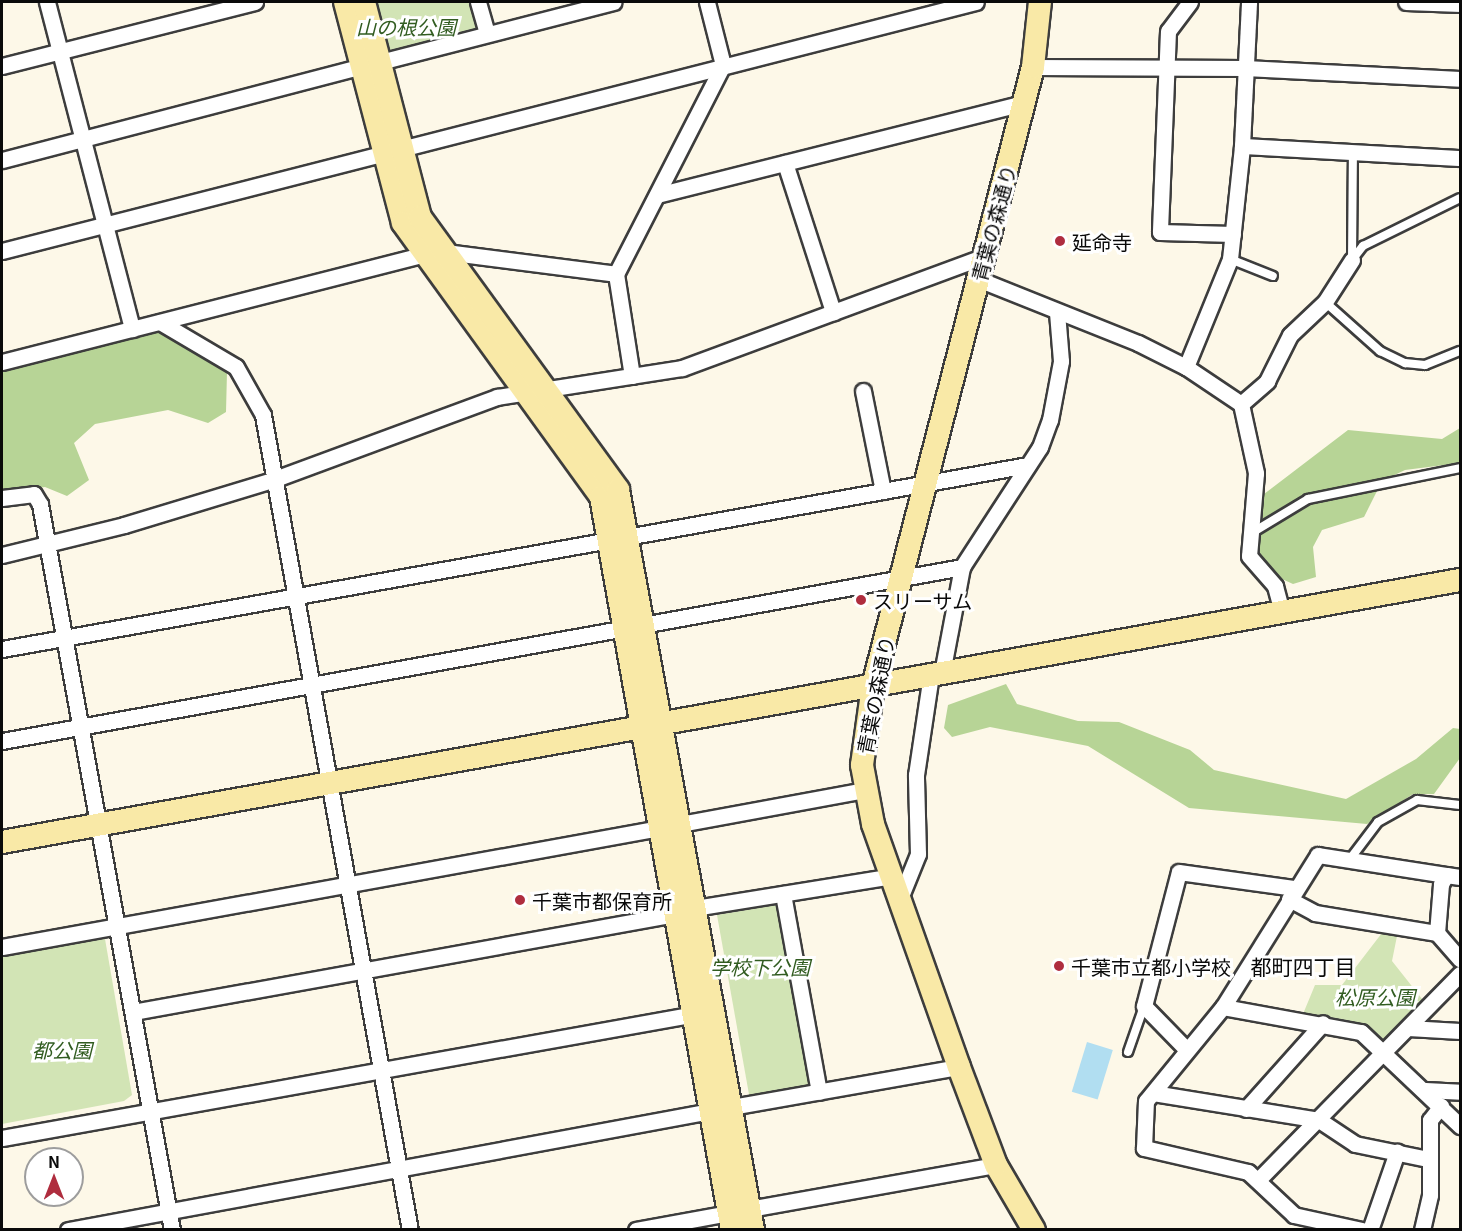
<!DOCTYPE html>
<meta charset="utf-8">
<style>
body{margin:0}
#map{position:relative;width:1462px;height:1231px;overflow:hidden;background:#fdf8e8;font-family:Georgia,"Noto Sans JP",serif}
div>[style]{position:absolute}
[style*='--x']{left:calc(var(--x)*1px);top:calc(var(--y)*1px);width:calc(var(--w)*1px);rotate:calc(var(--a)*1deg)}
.green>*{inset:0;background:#d2e4b5}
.forest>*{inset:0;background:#b7d496}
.water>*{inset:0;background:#b1def1;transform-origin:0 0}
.roads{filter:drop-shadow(2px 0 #3d3d3d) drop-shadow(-2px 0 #3d3d3d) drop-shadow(0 2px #3d3d3d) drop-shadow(0 -2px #3d3d3d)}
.lane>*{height:8px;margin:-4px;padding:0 4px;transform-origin:4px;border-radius:4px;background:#fff}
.street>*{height:15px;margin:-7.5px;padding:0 7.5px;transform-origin:7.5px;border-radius:7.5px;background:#fff}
.secondary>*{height:22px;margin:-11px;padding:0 11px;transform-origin:11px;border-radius:11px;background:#f9e9a7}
.dots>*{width:16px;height:16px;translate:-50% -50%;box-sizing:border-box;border:3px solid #fff;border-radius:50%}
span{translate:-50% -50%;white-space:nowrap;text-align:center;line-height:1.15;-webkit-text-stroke:6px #fff;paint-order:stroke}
.park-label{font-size:20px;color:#315c20;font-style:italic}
.street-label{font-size:20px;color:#0a0a0a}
.poi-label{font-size:20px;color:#0a0a0a}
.left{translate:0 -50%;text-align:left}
.neighbourhood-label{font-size:21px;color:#0a0a0a}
.frame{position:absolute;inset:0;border:3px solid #0a0a0a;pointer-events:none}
.north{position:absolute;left:24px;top:1147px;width:60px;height:60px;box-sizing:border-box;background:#fff;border:2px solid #9d9d9d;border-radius:50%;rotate:0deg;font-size:16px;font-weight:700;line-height:24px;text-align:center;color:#0a0a0a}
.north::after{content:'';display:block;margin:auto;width:21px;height:27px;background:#af2d3e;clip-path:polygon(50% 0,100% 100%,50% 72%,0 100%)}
</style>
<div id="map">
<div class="green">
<div style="clip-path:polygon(374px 2px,476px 2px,479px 33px,396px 53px,387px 48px)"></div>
<div style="clip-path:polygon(775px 905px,785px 912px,815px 1080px,808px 1092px,750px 1100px,717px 915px)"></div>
<div style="clip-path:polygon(1385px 929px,1398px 931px,1392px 961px,1426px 1004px,1381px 1046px,1355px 1023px,1303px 1014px,1315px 985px,1342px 985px)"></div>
<div style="clip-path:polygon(99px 935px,105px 939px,132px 1095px,124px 1101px,2px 1124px,2px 953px)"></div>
</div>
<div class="forest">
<div style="clip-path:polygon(155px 329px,227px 372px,226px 412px,208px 423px,168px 410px,95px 424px,74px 443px,89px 480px,67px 496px,45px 487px,2px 494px,2px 368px)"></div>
<div style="clip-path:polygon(1460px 428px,1460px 463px,1405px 470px,1382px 481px,1364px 517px,1322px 530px,1313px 547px,1316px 577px,1293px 584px,1271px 574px,1258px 561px,1264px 494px,1348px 430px,1442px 439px)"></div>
<div style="clip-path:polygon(1006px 684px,1017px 704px,1078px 721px,1119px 722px,1190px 750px,1214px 770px,1346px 799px,1416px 759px,1453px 728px,1460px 729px,1460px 758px,1434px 794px,1413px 794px,1367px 824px,1189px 808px,1088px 746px,990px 727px,952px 737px,944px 728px,948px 705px)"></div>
</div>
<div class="water">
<div style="left:1087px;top:1042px;width:27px;height:52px;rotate:17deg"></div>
</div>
<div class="roads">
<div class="lane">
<div style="--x:1230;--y:259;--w:46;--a:21.6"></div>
<div style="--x:1352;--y:260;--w:18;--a:-52"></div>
<div style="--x:1363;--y:246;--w:108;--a:-26.3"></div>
<div style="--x:1352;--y:260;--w:108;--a:-89.5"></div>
<div style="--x:1325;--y:302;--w:74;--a:41.7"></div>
<div style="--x:1380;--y:351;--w:28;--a:26"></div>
<div style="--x:1405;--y:363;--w:20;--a:6"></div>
<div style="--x:1425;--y:365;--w:38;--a:-22"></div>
<div style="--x:1250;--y:534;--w:68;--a:-31.1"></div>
<div style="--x:1308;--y:499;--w:155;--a:-11.5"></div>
<div style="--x:1350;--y:859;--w:46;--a:-52.9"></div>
<div style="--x:1378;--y:822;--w:45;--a:-29.4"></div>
<div style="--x:1417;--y:800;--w:43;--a:6.6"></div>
<div style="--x:1128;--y:1052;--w:49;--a:-70.8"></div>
</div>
<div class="street">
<div style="--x:47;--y:2;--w:338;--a:75.4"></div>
<div style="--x:478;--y:2;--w:33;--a:74"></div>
<div style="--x:1190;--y:2;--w:36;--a:127"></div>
<div style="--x:1168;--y:31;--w:201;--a:92.3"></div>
<div style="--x:1160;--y:232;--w:73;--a:1.6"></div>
<div style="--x:1406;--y:2;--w:54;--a:2.1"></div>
<div style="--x:380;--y:62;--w:241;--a:-14.4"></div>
<div style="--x:2;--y:66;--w:261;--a:-14.2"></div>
<div style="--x:1033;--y:67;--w:212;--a:0.3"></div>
<div style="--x:1245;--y:68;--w:215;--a:2.9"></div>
<div style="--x:1242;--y:146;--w:218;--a:3.2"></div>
<div style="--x:2;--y:160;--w:372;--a:-14.6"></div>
<div style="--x:785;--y:163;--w:157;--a:72.1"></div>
<div style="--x:657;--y:195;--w:378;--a:-14.1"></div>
<div style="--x:2;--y:251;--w:1005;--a:-14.34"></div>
<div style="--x:445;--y:252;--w:172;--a:7.3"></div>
<div style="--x:978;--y:279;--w:172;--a:21.8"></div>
<div style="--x:1138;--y:343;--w:54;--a:26.6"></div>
<div style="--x:1186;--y:367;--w:66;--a:33.9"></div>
<div style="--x:1241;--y:404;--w:71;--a:77.7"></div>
<div style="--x:1256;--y:473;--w:83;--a:94.8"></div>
<div style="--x:1249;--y:556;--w:40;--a:49"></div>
<div style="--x:1275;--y:586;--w:27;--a:75"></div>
<div style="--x:160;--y:322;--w:88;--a:30.6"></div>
<div style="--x:236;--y:367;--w:55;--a:60.6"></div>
<div style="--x:263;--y:415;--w:828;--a:79.78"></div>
<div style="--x:2;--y:362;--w:437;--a:-14.3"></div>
<div style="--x:1186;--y:367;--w:117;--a:-67.8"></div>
<div style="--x:1230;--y:259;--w:114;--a:-83.9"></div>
<div style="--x:1242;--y:146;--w:144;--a:-87.2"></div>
<div style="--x:632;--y:376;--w:103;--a:-98.9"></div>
<div style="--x:616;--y:274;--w:235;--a:-62.9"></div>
<div style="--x:723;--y:65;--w:65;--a:-104.3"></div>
<div style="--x:863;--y:391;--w:102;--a:78.7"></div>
<div style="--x:1241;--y:404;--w:35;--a:-41"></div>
<div style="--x:1267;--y:381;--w:51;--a:-63.4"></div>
<div style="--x:1290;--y:335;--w:48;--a:-43.3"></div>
<div style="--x:1325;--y:302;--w:50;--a:-57.3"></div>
<div style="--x:2;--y:498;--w:32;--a:-7"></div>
<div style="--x:34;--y:494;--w:12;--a:59"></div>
<div style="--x:40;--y:504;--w:738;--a:79.7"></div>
<div style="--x:2;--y:555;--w:126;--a:-13.8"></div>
<div style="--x:124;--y:525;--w:158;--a:-16.9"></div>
<div style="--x:275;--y:479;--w:237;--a:-20.3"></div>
<div style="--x:497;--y:397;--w:187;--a:-8.9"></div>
<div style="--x:682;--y:368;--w:322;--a:-20.3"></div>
<div style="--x:2;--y:649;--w:1042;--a:-10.17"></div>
<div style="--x:942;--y:673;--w:108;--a:-79.3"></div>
<div style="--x:962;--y:567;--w:143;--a:-57"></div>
<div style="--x:1040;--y:447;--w:29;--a:-70"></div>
<div style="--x:1050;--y:420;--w:60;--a:-79.4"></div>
<div style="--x:1061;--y:361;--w:49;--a:-94.7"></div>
<div style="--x:2;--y:741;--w:976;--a:-10.27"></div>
<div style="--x:680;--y:824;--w:188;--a:-10.4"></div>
<div style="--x:783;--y:894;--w:201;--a:79.7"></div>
<div style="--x:1289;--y:899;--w:30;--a:28"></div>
<div style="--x:1315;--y:913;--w:124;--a:9.3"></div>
<div style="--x:1437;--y:933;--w:35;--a:49"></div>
<div style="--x:899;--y:901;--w:51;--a:-68"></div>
<div style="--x:918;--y:854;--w:79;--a:-91.5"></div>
<div style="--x:916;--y:775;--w:101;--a:-81.5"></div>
<div style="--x:695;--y:908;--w:200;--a:-9.2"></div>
<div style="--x:1437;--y:933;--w:49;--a:-85.3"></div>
<div style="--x:1441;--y:884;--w:10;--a:-61"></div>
<div style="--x:1446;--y:875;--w:14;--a:8"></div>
<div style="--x:2;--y:947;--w:669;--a:-10.25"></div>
<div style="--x:1223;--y:1007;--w:140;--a:10.3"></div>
<div style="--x:1361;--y:1032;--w:137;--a:43.5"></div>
<div style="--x:133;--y:1012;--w:552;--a:-10.23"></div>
<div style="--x:1408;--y:1028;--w:52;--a:3.3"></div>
<div style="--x:1186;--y:1049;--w:60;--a:-134.3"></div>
<div style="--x:1144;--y:1006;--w:138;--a:-75.4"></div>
<div style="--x:1179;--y:872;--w:117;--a:7.9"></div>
<div style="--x:1425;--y:1090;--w:35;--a:3"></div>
<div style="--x:1153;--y:1093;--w:168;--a:9.2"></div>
<div style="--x:1319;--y:1120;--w:43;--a:33.7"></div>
<div style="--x:1355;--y:1144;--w:75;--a:11.6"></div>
<div style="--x:731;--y:1107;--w:231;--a:-10"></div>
<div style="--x:1246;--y:1109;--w:115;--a:-48.2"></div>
<div style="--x:2;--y:1138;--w:710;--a:-10.14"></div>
<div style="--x:1259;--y:1179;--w:287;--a:-45.6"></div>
<div style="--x:749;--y:1209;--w:251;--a:-10.1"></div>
<div style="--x:68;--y:1230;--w:654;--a:-10.49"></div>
<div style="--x:636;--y:1230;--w:95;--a:-10.4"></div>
<div style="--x:1362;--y:1230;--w:70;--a:-167.6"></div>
<div style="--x:1294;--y:1215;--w:63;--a:-136.9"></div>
<div style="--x:1248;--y:1172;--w:107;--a:-167"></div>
<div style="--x:1144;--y:1148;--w:47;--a:-87.6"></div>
<div style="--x:1146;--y:1101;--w:122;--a:-50.7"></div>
<div style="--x:1223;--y:1007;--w:179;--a:-58"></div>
<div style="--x:1318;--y:855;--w:130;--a:8.9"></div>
<div style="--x:1370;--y:1230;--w:83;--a:-70.9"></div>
<div style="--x:1422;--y:1230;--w:36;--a:-77"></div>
<div style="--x:1430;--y:1195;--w:75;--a:-90"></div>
<div style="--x:1430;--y:1120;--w:18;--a:-52"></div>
</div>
<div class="secondary">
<div style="--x:345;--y:2;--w:228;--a:75.3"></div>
<div style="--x:403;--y:223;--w:338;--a:54.1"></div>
<div style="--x:601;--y:497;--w:745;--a:79.87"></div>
<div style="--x:364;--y:2;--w:222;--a:75.4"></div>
<div style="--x:420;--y:217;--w:337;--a:54"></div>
<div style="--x:618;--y:490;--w:752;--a:79.66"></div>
<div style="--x:2;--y:842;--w:1481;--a:-10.19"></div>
<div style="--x:1034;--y:1230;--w:75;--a:-120.3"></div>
<div style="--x:996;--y:1165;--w:105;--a:-110.7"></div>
<div style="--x:959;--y:1067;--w:258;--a:-109.5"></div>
<div style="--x:873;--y:824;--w:60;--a:-100.6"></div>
<div style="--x:862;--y:765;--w:80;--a:-82.1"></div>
<div style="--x:873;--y:686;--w:639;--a:-75.51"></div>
<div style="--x:1033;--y:67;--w:65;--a:-83.9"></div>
</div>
</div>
<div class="dots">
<div style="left:1060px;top:241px;background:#af2d3e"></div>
<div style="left:861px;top:600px;background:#af2d3e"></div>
<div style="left:520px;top:900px;background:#af2d3e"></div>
<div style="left:1059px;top:966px;background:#af2d3e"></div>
</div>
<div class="park-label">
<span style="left:406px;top:26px">山の根公園</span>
<span style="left:760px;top:966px">学校下公園</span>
<span style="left:1375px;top:996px">松原公園</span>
<span style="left:62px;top:1049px">都公園</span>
</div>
<div class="street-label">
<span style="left:993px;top:223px;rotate:-75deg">青葉の森通り</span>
<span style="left:875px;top:695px;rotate:-79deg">青葉の森通り</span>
</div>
<div class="poi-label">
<span class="left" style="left:1072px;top:241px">延命寺</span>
<span class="left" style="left:873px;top:600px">スリーサム</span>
<span class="left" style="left:532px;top:900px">千葉市都保育所</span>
<span class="left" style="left:1071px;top:966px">千葉市立都小学校</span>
</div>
<div class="neighbourhood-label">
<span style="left:1303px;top:966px">都町四丁目</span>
</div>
<div class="frame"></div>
<div class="north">N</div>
</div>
